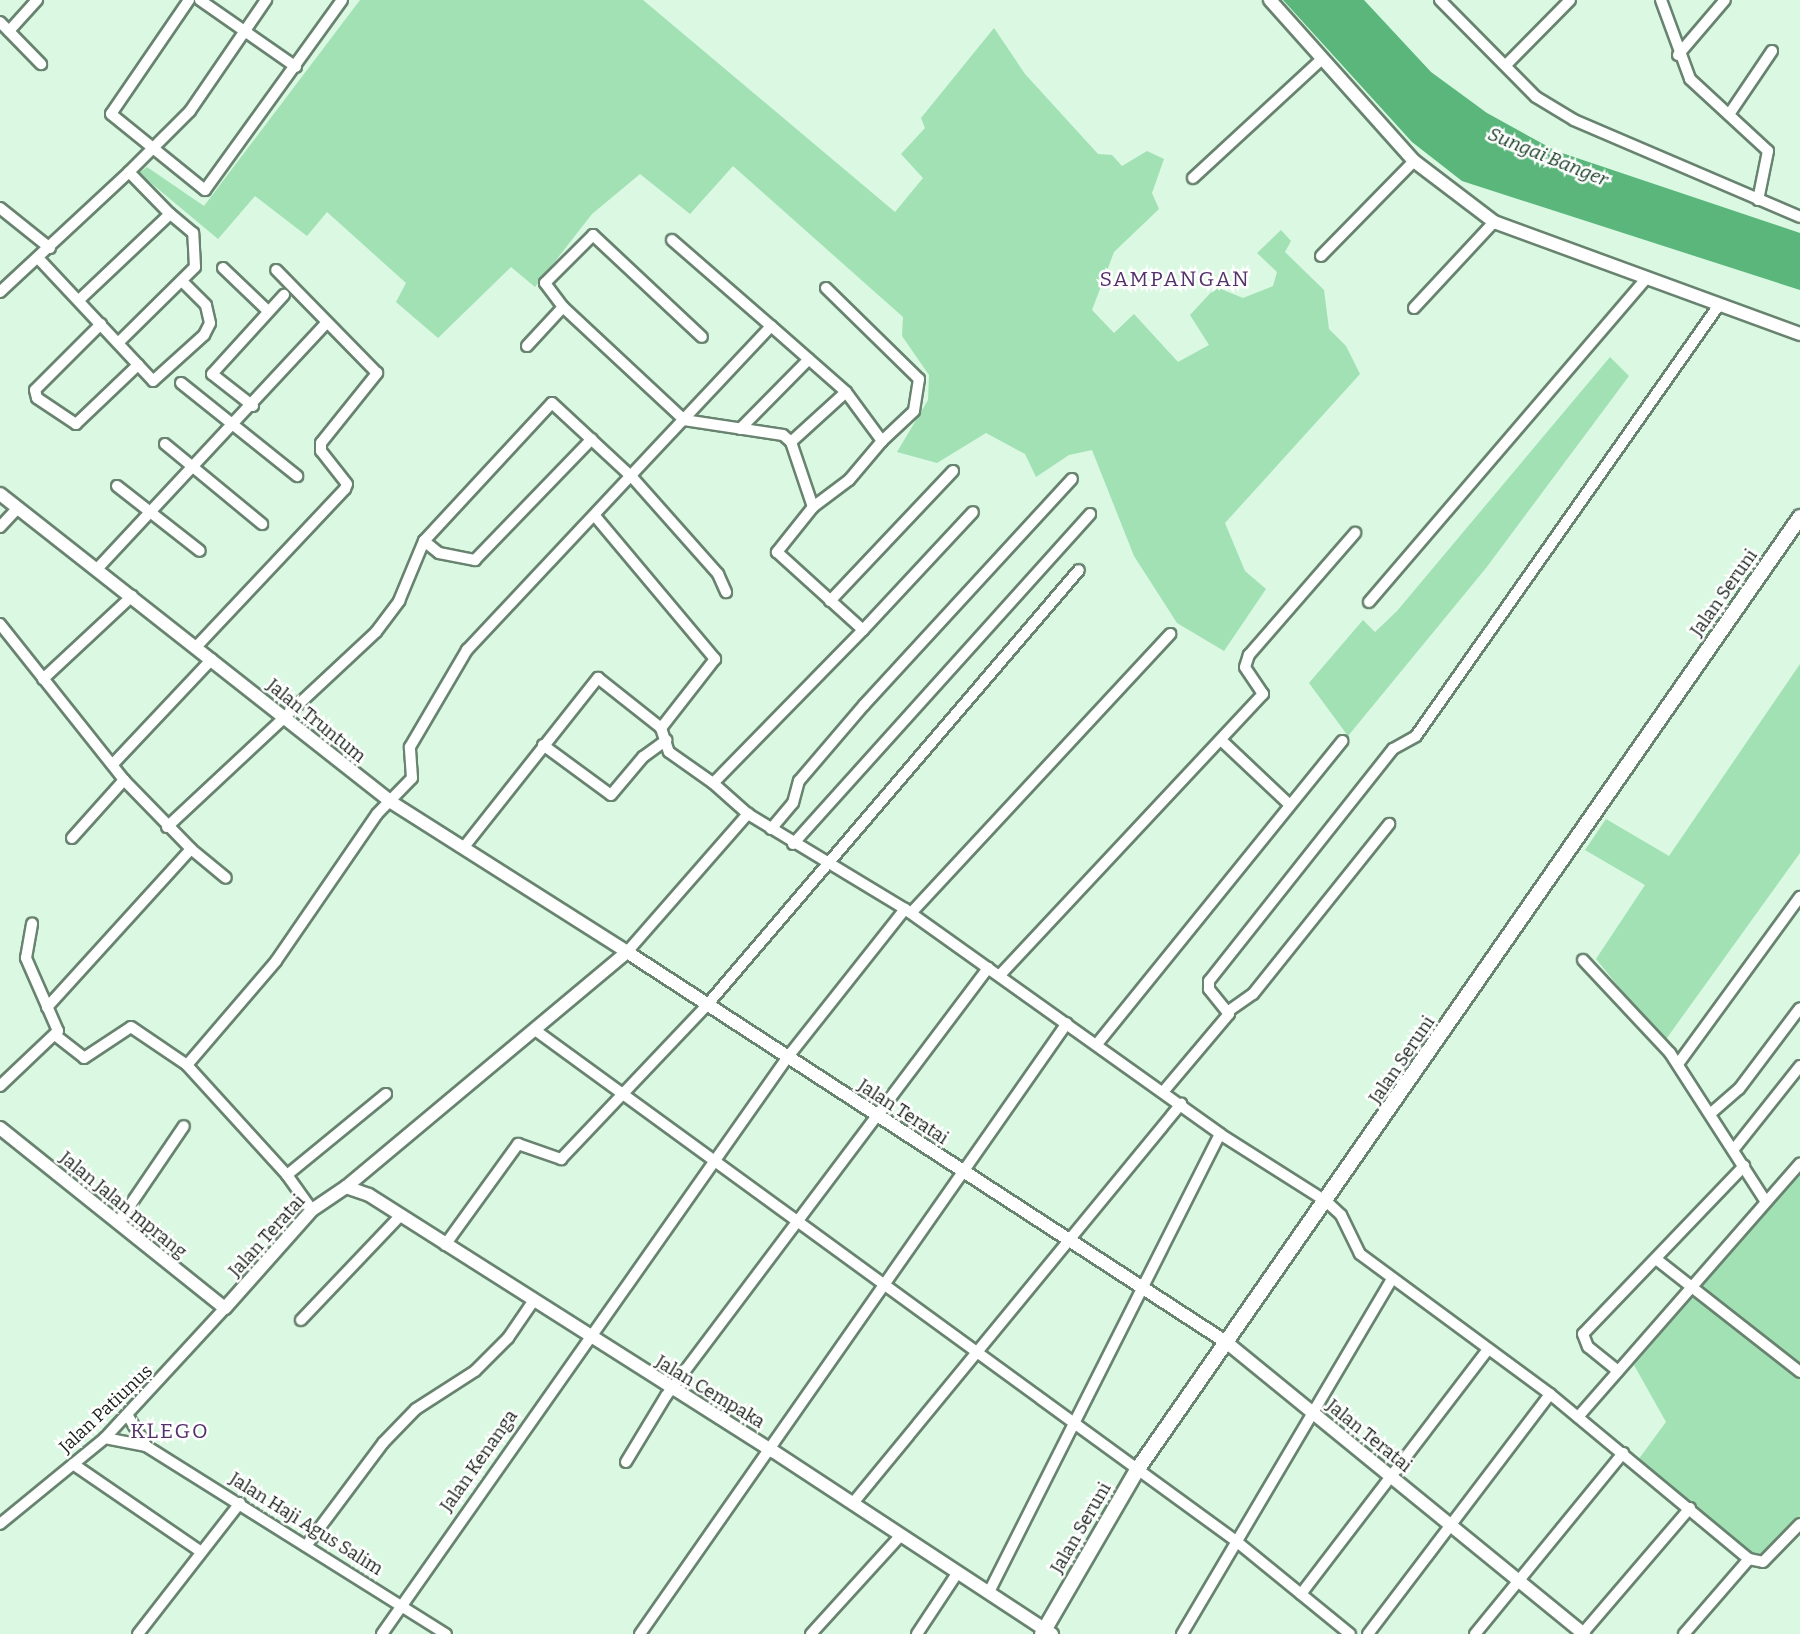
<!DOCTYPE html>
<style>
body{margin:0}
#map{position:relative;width:1800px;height:1634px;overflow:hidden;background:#daf8e2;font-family:Bitter,serif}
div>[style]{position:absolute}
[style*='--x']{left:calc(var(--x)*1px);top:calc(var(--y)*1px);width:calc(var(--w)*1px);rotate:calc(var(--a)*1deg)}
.green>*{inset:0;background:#a1e1b4}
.water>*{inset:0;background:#5ab67a}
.roads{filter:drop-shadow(2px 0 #68836f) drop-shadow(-2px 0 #68836f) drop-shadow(0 2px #68836f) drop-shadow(0 -2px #68836f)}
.minor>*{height:10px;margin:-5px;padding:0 5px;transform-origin:5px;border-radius:5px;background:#fff}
.tertiary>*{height:12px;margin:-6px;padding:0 6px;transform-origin:6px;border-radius:6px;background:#fff}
.secondary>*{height:14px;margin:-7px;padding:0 7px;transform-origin:7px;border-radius:7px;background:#fff}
span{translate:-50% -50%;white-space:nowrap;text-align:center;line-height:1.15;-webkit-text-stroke:5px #fff;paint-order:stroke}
.street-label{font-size:18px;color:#131d16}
.water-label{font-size:19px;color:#133a21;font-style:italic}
.quarter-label{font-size:21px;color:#53316a;letter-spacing:2px}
</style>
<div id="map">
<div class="green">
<div style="clip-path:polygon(360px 0,643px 0,895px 212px,923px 178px,901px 154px,925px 128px,921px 118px,994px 28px,1025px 74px,1098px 154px,1112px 155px,1122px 166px,1147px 151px,1164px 159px,1152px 193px,1159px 209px,1114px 252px,1092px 310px,1114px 333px,1134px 314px,1178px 362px,1209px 345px,1190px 315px,1216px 287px,1243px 298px,1273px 286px,1277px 272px,1257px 253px,1281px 230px,1291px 241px,1285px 252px,1324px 290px,1329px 329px,1346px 346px,1360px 374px,1225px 523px,1245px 571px,1266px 589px,1224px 651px,1177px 623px,1134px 556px,1092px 450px,1069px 455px,1036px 477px,1025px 454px,986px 433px,937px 463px,897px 452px,928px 400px,929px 375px,902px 336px,903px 317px,733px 166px,690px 214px,640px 174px,592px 214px,535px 287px,511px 267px,438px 338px,396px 302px,406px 283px,327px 212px,307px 236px,255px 196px,218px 239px,139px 173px,147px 167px,204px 206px)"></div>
<div style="clip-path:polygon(1610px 357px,1629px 376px,1486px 568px,1348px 736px,1309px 683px,1363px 620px,1375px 632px,1397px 611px)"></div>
<div style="clip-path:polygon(1800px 664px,1800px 853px,1664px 1042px,1596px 959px,1645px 885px,1585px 850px,1606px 819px,1669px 856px)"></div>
<div style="clip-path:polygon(1800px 1174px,1800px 1524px,1761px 1564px,1638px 1460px,1666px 1422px,1634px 1365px)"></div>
</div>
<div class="water">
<div style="clip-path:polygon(1283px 0,1364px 0,1431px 72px,1487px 113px,1556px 151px,1800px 233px,1800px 290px,1462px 181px,1412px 142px)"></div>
</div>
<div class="roads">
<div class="minor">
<div style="--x:189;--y:0;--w:138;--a:124.4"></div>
<div style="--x:111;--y:114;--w:121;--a:39"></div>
<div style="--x:205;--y:190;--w:234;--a:-54.2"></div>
<div style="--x:200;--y:0;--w:117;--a:34.9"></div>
<div style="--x:1440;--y:0;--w:136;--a:45.3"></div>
<div style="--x:1536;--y:97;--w:44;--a:31.2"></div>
<div style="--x:1574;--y:120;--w:246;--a:23.2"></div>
<div style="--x:1661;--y:0;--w:84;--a:69.8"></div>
<div style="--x:1690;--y:79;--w:106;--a:42.7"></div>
<div style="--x:1768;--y:151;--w:50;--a:101.5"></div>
<div style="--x:0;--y:22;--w:59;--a:45.7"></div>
<div style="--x:9;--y:31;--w:42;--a:-47.9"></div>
<div style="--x:1678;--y:55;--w:72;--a:-49.5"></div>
<div style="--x:1506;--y:65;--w:91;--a:-45.4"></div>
<div style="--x:1730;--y:113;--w:75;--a:-55.9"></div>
<div style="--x:129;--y:172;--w:86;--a:-45"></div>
<div style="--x:190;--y:111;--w:135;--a:-55.6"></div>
<div style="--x:1193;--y:178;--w:176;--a:-42.7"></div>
<div style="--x:0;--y:208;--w:64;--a:38.7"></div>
<div style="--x:672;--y:240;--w:131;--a:41"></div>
<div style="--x:1321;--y:256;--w:133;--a:-45.6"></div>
<div style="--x:39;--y:259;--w:167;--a:46.9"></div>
<div style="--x:153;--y:381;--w:69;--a:-42"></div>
<div style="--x:204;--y:335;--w:13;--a:-63"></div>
<div style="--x:210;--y:323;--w:18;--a:-103"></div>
<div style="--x:206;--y:305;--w:33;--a:-135"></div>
<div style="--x:223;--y:268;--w:62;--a:43.7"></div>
<div style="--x:826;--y:288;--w:130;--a:44.4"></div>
<div style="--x:919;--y:379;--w:32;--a:99"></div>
<div style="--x:914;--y:411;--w:44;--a:136.8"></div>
<div style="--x:0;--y:292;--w:176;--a:-42.9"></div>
<div style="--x:129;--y:172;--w:59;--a:45.7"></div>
<div style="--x:170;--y:214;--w:125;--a:136.6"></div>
<div style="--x:563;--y:307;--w:30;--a:-127"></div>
<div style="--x:545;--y:283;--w:68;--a:-45"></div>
<div style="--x:593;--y:235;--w:149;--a:43.1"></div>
<div style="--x:1414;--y:308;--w:117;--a:-47.1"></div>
<div style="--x:101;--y:324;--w:93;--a:135"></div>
<div style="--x:35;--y:390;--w:8;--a:76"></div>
<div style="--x:37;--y:398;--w:47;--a:33.7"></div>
<div style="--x:76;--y:424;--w:86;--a:-43.6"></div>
<div style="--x:118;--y:343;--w:108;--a:-44.6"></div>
<div style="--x:195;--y:267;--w:34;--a:-93"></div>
<div style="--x:193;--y:233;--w:30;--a:-140"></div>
<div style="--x:527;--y:346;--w:53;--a:-47.3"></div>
<div style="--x:563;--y:307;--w:166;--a:43"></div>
<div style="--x:684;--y:420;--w:100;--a:8.6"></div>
<div style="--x:783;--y:435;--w:11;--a:41"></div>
<div style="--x:791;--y:442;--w:69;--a:71.3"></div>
<div style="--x:813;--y:507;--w:58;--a:128.7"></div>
<div style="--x:777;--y:552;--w:116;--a:42.2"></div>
<div style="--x:863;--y:630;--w:214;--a:134.4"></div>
<div style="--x:713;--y:783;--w:47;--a:41.5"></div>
<div style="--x:748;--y:814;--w:184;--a:31.2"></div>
<div style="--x:905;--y:909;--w:387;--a:35.5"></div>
<div style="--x:1220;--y:1134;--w:127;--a:32.4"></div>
<div style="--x:1327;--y:1202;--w:19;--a:43"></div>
<div style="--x:1341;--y:1215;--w:43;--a:64"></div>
<div style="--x:1360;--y:1254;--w:236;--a:36.4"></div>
<div style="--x:1550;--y:1394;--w:259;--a:39.7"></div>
<div style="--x:1749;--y:1559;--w:14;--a:12"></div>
<div style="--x:1763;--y:1562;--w:53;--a:-45.8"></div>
<div style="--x:181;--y:383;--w:149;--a:38.7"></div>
<div style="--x:253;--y:406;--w:52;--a:-142"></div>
<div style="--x:212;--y:374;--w:107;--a:-47.7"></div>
<div style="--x:740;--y:429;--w:98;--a:-45.4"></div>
<div style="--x:791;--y:442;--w:74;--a:-42.3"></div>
<div style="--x:165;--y:444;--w:126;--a:39.5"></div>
<div style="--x:117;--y:486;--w:105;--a:38.1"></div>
<div style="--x:595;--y:516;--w:187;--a:50"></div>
<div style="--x:715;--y:659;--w:88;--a:128"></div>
<div style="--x:0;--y:527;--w:26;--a:-47"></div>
<div style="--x:424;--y:541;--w:188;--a:-47.2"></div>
<div style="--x:552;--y:403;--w:109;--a:42.8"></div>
<div style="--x:632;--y:477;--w:130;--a:48.4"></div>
<div style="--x:718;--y:574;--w:20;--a:66"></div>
<div style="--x:97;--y:569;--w:336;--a:-47"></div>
<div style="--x:830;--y:601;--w:179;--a:-46.6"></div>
<div style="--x:1369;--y:602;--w:426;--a:-49.4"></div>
<div style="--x:0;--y:624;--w:199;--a:51.5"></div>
<div style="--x:124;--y:780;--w:96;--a:45.8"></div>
<div style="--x:191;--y:849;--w:214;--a:132.3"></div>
<div style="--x:863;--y:630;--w:161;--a:-47"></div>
<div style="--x:197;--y:646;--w:216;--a:-46.7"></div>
<div style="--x:345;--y:489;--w:5;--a:-68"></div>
<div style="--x:347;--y:484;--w:42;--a:-128.2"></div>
<div style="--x:321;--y:451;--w:8;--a:-90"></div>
<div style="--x:321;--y:443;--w:90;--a:-51.3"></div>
<div style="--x:377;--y:373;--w:144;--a:-134.4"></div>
<div style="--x:43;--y:679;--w:122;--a:-43"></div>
<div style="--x:1221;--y:740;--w:93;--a:43.3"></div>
<div style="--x:543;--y:745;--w:84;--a:36.3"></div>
<div style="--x:611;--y:795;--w:50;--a:-49.9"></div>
<div style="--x:643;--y:757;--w:29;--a:-36"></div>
<div style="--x:113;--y:764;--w:144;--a:-46.7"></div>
<div style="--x:167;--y:827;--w:286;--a:-43"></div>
<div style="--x:376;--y:632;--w:39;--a:-53"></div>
<div style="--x:399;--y:601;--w:65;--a:-67.4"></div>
<div style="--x:424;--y:541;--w:19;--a:39"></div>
<div style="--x:439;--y:553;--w:37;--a:11"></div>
<div style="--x:475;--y:560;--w:168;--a:-46"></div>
<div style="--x:771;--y:829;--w:34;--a:-50"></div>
<div style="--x:793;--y:803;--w:23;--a:-75"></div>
<div style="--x:799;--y:781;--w:100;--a:-49.5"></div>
<div style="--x:864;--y:705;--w:307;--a:-47.4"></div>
<div style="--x:72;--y:838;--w:78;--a:-48.1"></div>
<div style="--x:793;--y:844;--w:444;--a:-48"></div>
<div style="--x:464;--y:847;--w:216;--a:-51.6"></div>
<div style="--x:598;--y:678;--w:80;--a:38.4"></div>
<div style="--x:661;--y:728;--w:25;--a:72"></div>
<div style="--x:669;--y:752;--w:54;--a:35.2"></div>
<div style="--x:191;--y:849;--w:45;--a:39.6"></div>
<div style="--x:911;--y:913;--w:381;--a:-47.1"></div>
<div style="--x:627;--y:952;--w:184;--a:-48.8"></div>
<div style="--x:1583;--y:960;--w:127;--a:46.9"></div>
<div style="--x:1670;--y:1053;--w:177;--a:57.2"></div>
<div style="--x:1000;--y:975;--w:385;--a:-46.9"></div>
<div style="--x:1263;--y:694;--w:32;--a:-124"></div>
<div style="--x:1245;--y:667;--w:13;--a:-72"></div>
<div style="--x:1249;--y:655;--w:162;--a:-49"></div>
<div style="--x:1230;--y:1010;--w:28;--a:-35"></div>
<div style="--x:1253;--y:994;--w:218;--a:-51.3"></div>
<div style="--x:535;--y:1030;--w:867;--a:36.09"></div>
<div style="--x:1236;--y:1541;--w:147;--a:39.2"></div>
<div style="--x:55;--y:1035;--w:37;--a:38"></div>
<div style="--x:84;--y:1058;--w:56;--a:-33.4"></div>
<div style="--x:131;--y:1027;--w:68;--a:34.2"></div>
<div style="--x:1097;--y:1044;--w:390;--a:-51"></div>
<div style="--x:1678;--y:1064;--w:207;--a:-53.9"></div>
<div style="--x:0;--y:1086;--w:80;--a:-43.5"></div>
<div style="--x:58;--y:1031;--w:80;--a:-113.7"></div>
<div style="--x:26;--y:958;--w:35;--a:-80"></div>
<div style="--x:1163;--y:1092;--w:102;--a:-49.8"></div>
<div style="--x:1229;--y:1014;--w:32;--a:-129"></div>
<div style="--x:1209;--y:989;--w:8;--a:-90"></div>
<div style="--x:1209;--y:981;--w:296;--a:-51.6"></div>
<div style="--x:1393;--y:749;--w:26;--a:-29"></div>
<div style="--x:1416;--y:736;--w:527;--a:-54.89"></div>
<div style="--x:1710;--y:1114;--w:38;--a:-41"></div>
<div style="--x:1739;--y:1089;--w:101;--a:-53"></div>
<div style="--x:1734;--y:1149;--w:106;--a:-51.5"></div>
<div style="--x:287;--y:1175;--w:128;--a:-39.3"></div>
<div style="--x:312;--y:1210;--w:43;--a:-125.5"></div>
<div style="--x:287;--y:1175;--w:149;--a:-132.3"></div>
<div style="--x:187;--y:1065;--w:137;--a:-49.4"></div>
<div style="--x:276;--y:961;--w:178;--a:-55.5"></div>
<div style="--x:377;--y:814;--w:50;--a:-45.8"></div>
<div style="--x:412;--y:778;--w:31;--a:-94"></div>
<div style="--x:410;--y:747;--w:113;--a:-59.6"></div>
<div style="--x:467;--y:650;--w:444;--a:-46.8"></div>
<div style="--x:771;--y:326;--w:100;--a:41.3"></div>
<div style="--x:846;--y:392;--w:61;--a:53.7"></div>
<div style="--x:882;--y:441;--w:51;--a:130.2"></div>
<div style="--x:849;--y:480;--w:45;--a:143.1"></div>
<div style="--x:118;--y:1223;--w:117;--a:-55.8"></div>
<div style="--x:445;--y:1245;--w:125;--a:-54.1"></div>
<div style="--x:518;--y:1144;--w:46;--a:19.2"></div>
<div style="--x:561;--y:1159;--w:212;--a:-46.5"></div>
<div style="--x:707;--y:1005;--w:572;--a:-49.46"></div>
<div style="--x:1656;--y:1259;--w:183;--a:38.1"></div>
<div style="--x:301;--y:1320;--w:144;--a:-46.4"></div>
<div style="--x:1618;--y:1371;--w:38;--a:-141"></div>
<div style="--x:1588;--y:1347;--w:14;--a:-111"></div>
<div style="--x:1583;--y:1334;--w:233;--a:-46.2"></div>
<div style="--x:128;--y:1416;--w:35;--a:59"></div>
<div style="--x:1578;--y:1417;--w:337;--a:-48.8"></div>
<div style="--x:105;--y:1438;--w:42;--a:11"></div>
<div style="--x:146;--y:1446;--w:354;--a:32.1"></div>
<div style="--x:626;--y:1462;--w:77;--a:-58.8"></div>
<div style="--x:666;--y:1396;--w:536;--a:-53.04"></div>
<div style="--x:73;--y:1464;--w:154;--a:34.4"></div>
<div style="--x:853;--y:1503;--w:517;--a:-50.58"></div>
<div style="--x:0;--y:1524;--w:136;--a:-39.3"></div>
<div style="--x:105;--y:1438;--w:177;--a:-47.3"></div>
<div style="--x:306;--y:1546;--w:129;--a:-53.2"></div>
<div style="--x:383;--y:1443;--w:47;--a:-45.9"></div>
<div style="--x:416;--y:1409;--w:70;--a:-32.8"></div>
<div style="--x:475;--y:1371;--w:47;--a:-45"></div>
<div style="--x:508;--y:1338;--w:42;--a:-55.6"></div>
<div style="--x:989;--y:1592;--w:513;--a:-63.24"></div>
<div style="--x:1301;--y:1594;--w:306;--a:-52.6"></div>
<div style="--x:138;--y:1634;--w:166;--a:-52.1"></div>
<div style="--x:382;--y:1634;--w:704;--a:-54.89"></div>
<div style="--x:787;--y:1058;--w:190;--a:-51.6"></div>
<div style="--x:640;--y:1634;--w:745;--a:-55.05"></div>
<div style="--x:811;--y:1634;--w:134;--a:-47.7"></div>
<div style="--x:917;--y:1634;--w:74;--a:-56.5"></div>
<div style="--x:1182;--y:1634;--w:411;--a:-59.4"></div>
<div style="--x:1368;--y:1634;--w:301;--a:-52.8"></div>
<div style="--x:1475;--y:1634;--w:234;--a:-50.7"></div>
<div style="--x:1582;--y:1634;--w:166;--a:-49.4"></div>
<div style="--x:1684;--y:1634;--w:99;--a:-49.1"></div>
</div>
<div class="tertiary">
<div style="--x:1270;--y:0;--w:216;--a:48.2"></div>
<div style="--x:1414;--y:161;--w:101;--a:37.3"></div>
<div style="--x:1494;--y:222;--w:326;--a:20.1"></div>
<div style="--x:0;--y:494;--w:498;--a:38.2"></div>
<div style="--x:391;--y:802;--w:280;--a:32.4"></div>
<div style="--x:0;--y:1128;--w:288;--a:38.7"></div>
<div style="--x:225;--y:1308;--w:131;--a:-48.4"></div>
<div style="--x:312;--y:1210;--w:41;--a:-34.1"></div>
<div style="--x:346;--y:1187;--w:366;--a:-39.9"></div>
<div style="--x:627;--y:952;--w:715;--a:33.07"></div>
<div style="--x:1226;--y:1342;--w:462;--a:39.2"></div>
<div style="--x:346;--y:1187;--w:24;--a:19"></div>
<div style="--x:369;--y:1195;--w:478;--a:32.4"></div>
<div style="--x:773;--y:1451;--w:334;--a:33.3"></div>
</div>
<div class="secondary">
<div style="--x:1042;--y:1634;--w:190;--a:-59.9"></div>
<div style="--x:1137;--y:1470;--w:1161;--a:-55.17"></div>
</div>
</div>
<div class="street-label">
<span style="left:1724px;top:593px;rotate:-55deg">Jalan Seruni</span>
<span style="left:316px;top:721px;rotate:39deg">Jalan Truntum</span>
<span style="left:1402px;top:1060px;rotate:-56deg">Jalan Seruni</span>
<span style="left:903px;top:1112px;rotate:33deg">Jalan Teratai</span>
<span style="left:123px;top:1205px;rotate:39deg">Jalan Jalan mprang</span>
<span style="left:267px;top:1236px;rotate:-48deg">Jalan Teratai</span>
<span style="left:710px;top:1392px;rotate:31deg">Jalan Cempaka</span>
<span style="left:106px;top:1409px;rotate:-43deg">Jalan Patiunus</span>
<span style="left:1369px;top:1436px;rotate:39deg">Jalan Teratai</span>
<span style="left:479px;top:1461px;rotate:-55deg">Jalan Kenanga</span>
<span style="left:306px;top:1524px;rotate:32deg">Jalan Haji Agus Salim</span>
<span style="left:1081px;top:1528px;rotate:-60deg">Jalan Seruni</span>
</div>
<div class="water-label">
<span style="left:1548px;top:157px;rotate:22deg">Sungai Banger</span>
</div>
<div class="quarter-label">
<span style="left:1175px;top:279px">SAMPANGAN</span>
<span style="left:170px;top:1431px">KLEGO</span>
</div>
</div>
